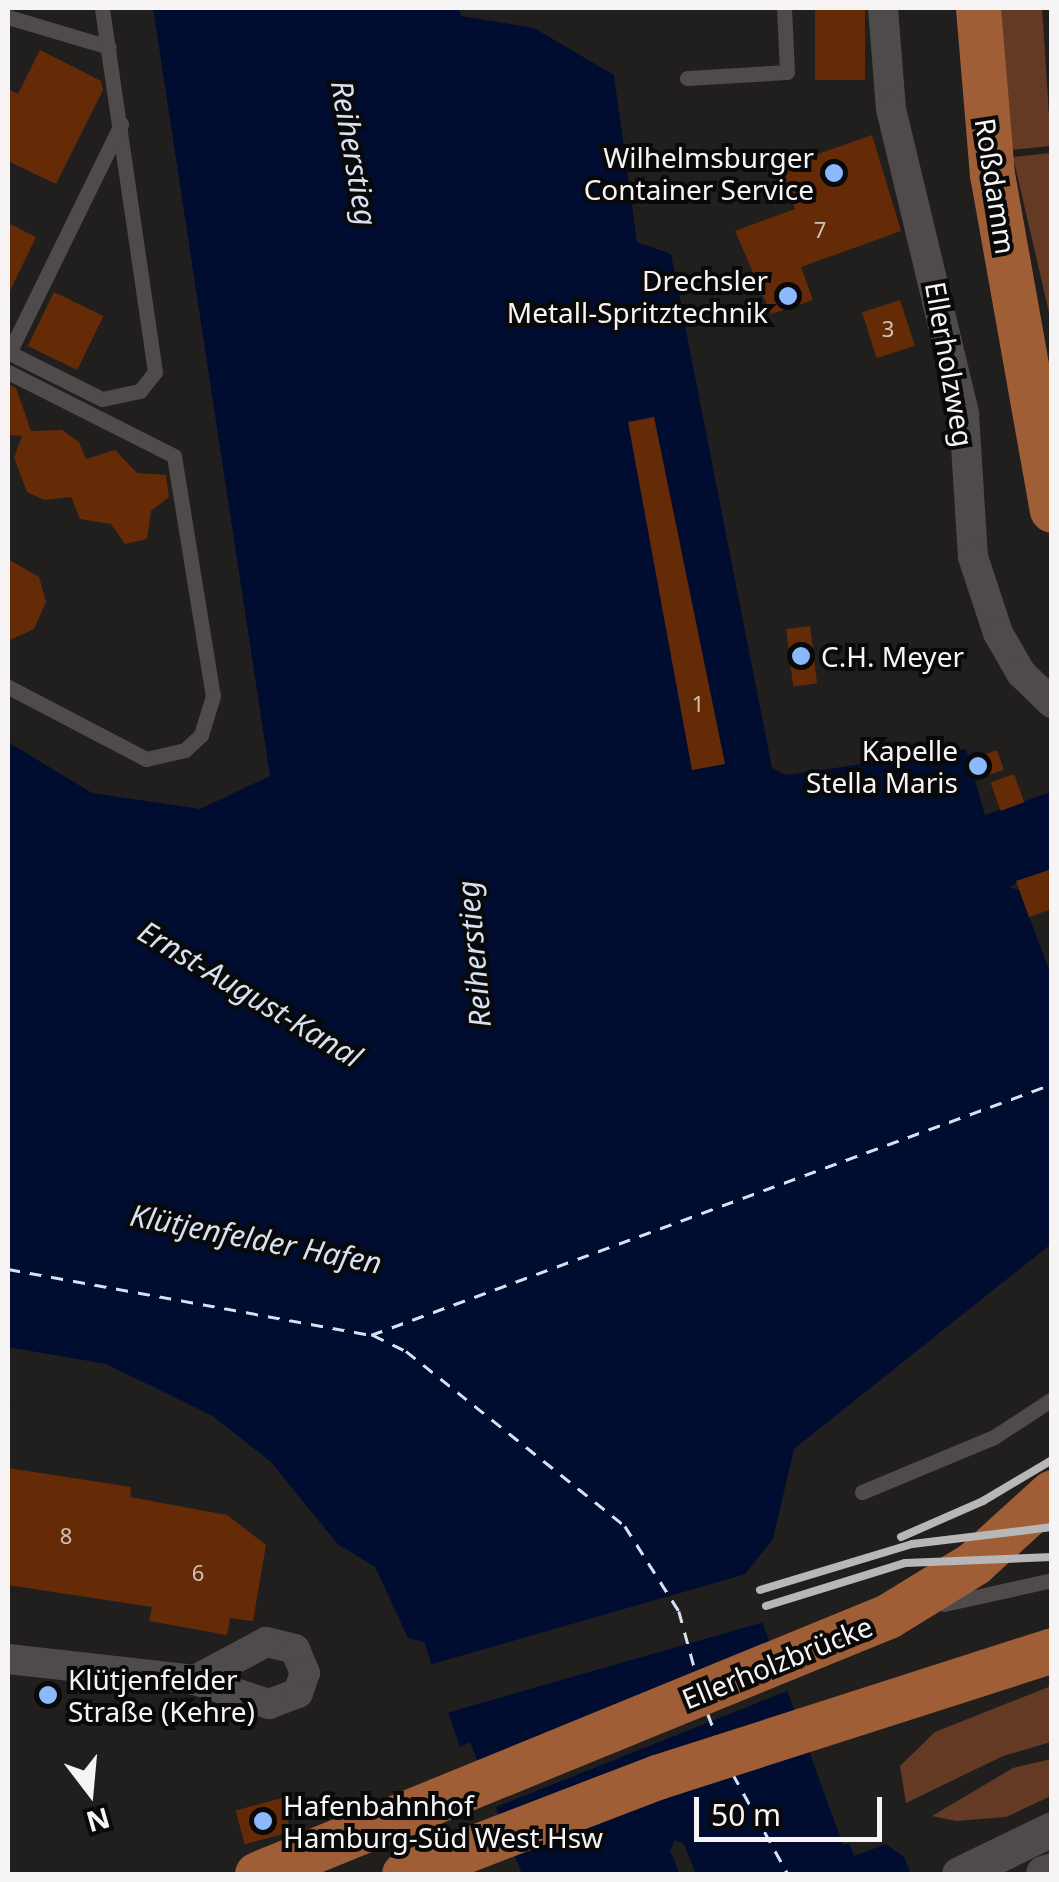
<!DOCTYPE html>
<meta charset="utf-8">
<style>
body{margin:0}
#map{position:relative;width:1059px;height:1882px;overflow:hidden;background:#211f1e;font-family:"Noto Sans",sans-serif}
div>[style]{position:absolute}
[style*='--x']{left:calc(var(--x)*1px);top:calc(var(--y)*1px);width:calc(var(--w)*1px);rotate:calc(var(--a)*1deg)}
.green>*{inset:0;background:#643a24}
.water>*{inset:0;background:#000d30}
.pier>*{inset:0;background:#211f1e;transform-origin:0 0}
.ferry>*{height:2.5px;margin-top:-1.25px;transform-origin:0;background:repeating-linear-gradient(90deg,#d6e1f1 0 12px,transparent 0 22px)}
.building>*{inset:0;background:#652b06;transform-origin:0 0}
.service>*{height:15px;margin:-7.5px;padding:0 7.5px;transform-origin:7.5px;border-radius:7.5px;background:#4e4b4a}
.minor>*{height:30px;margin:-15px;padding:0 15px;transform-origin:15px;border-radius:15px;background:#4e4b4a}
.tertiary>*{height:35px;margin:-17.5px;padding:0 17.5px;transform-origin:17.5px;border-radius:17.5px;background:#4e4b4a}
.primary>*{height:45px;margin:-22.5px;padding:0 22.5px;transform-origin:22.5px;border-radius:22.5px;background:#a05e36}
.rail>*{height:8px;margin:-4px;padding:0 4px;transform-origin:4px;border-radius:4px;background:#b8b6b6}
.dots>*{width:28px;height:28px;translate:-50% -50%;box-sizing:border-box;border:5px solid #0a0909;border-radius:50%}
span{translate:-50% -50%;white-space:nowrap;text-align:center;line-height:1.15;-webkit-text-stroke:8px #0a0909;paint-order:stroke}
.number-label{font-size:22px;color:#d2c2b8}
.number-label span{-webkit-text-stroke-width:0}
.poi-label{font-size:28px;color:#f6f4f4}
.right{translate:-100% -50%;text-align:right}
.left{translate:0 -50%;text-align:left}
.street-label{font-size:28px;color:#f6f4f4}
.water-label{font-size:30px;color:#d6e1f1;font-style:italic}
.frame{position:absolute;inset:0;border:10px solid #f6f4f4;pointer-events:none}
.north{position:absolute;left:40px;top:1742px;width:100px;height:100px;-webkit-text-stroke:8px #0a0909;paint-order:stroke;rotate:164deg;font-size:28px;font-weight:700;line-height:40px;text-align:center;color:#f6f4f4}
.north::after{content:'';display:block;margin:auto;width:35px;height:45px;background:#f6f4f4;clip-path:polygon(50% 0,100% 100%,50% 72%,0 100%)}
.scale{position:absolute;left:694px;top:1797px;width:188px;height:45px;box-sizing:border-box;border:5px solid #f6f4f4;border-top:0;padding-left:12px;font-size:30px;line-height:35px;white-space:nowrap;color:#f6f4f4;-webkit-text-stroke:8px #0a0909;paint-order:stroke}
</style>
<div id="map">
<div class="green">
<div style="clip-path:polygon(995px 8px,1042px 8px,1051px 146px,1011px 150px)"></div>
<div style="clip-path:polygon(1050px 153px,1052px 175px,1051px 321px,1013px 157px)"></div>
<div style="clip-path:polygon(1051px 1686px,1051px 1742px,1003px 1756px,906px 1803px,900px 1766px,935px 1732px)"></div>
<div style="clip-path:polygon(1051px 1759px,1051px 1796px,1006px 1817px,956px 1821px,932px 1816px,1013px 1768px)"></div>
</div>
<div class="water">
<div style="clip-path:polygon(153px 8px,459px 8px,461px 16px,534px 28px,614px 75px,637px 242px,671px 254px,772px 768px,786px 775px,966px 749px,985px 815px,1051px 792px,1051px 869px,1009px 887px,1019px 890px,1051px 975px,1051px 1244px,794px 1449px,773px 1539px,745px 1574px,843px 1845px,849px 1843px,854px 1856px,886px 1844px,904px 1857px,911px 1874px,696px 1874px,684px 1844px,675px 1840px,670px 1851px,680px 1874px,522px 1874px,470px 1742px,460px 1747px,424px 1642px,408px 1638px,375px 1567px,194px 1456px,98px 1414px,8px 1397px,8px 742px,92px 793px,200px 809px,270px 776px)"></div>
</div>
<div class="pier">
<div style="clip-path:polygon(8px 1347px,106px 1364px,211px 1415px,270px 1461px,345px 1553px,137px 1434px,75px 1412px,8px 1402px)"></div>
<div style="left:753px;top:1572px;width:51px;height:339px;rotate:74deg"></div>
<div style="clip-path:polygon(786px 1679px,790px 1690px,491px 1809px,474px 1765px)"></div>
</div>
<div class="ferry">
<div style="--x:8;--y:1269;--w:369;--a:10.3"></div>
<div style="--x:371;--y:1335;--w:726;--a:-20.23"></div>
<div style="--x:373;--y:1335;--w:37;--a:26"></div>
<div style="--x:406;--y:1351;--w:280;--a:38.6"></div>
<div style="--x:625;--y:1526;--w:101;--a:57.6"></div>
<div style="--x:679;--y:1611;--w:64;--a:74.7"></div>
<div style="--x:708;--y:1714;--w:22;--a:69"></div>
<div style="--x:733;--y:1774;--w:114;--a:61.2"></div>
</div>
<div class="building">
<div style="left:815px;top:8px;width:50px;height:72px"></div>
<div style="clip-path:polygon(40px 50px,101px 81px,103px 90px,56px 184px,8px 161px,8px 89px,18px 94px)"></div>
<div style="clip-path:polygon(872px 135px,901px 231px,801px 267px,813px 300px,771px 314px,735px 231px,795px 209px,781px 167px)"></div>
<div style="clip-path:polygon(8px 223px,36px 237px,8px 295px)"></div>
<div style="left:54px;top:292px;width:55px;height:60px;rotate:26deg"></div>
<div style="left:900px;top:300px;width:48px;height:40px;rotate:72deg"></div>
<div style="clip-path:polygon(8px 384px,16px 388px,31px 431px,62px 430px,79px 442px,86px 459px,115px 450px,137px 473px,166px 475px,169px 497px,151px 511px,147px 539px,125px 544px,111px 524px,80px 519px,71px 497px,44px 500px,27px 492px,14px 458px,22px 436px,8px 435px)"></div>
<div style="clip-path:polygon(654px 417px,725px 764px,692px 770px,628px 422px)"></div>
<div style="clip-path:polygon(8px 559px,39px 577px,46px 602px,34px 629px,8px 641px)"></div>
<div style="left:810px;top:626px;width:58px;height:24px;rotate:83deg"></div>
<div style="left:997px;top:750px;width:21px;height:29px;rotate:71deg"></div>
<div style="left:1014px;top:774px;width:30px;height:25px;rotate:70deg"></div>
<div style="clip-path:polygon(1052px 869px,1052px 909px,1029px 917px,1016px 881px)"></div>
<div style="clip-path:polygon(8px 1468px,131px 1487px,130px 1497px,227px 1515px,266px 1545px,253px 1621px,230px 1618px,227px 1635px,149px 1621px,152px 1607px,8px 1585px)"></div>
<div style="left:282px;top:1798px;width:35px;height:48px;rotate:75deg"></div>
</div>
<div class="service">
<div style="--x:8;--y:17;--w:105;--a:16.5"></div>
<div style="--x:687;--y:78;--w:100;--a:-3.4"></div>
<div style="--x:787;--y:72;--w:64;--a:-92.7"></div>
<div style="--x:8;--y:352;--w:105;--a:26.6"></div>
<div style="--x:102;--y:399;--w:39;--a:-12"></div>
<div style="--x:140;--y:391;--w:24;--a:-52"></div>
<div style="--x:155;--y:372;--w:368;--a:-98.3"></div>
<div style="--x:9;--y:353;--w:255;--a:-63.9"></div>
<div style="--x:8;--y:372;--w:186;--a:26.8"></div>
<div style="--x:174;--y:456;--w:243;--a:80.8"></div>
<div style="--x:213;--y:696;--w:41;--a:107.1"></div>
<div style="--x:201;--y:735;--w:22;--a:137"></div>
<div style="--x:185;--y:750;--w:40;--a:167"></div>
<div style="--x:146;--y:759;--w:156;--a:-152.4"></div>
<div style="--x:862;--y:1492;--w:143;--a:-22.6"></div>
<div style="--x:994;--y:1437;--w:69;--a:-33.2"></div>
<div style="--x:944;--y:1604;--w:111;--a:-12.5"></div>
</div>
<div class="minor">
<div style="--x:883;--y:8;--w:101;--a:85.5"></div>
<div style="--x:891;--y:109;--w:314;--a:76.5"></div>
<div style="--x:964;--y:414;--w:143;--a:86.4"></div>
<div style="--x:973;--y:557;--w:80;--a:71.8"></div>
<div style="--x:998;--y:633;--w:46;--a:60.1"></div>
<div style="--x:1021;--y:673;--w:43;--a:44.1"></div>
<div style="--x:8;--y:1659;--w:188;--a:6.4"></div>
<div style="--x:195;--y:1680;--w:78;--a:18"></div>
<div style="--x:269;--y:1704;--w:31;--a:-21"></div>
<div style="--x:298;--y:1693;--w:21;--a:-71"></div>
<div style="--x:305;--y:1673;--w:26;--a:-113"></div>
<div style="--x:295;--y:1649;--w:30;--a:-166"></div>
<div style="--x:266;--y:1642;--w:81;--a:151.8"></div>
</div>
<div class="tertiary">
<div style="--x:1043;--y:1873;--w:9;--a:-18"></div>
<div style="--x:959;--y:1874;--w:103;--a:-25.8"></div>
</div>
<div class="primary">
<div style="--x:978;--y:8;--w:167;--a:85.2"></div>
<div style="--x:992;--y:174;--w:341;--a:79.9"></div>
<div style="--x:257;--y:1874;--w:682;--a:-22.24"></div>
<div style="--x:888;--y:1616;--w:101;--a:-31.6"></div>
<div style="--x:974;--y:1563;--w:105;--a:-42.3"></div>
<div style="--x:404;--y:1874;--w:271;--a:-21"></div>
<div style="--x:657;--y:1777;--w:415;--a:-17.8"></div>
</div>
<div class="rail">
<div style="--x:901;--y:1537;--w:90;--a:-23.7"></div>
<div style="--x:983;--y:1501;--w:80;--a:-30.7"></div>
<div style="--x:760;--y:1590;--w:159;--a:-16.8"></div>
<div style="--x:912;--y:1544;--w:141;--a:-6.9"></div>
<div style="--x:766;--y:1606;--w:145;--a:-17.2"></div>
<div style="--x:905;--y:1563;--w:147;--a:-2.3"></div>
</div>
<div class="dots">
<div style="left:834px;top:173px;background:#8cb9fc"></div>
<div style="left:788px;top:296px;background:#8cb9fc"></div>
<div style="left:801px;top:656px;background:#8cb9fc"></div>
<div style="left:978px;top:766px;background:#8cb9fc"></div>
<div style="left:48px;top:1695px;background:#8cb9fc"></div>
<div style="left:263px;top:1821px;background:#8cb9fc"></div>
</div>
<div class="number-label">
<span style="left:820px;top:230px">7</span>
<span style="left:888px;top:329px">3</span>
<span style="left:698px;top:704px">1</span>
<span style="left:66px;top:1536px">8</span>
<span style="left:198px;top:1573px">6</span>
</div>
<div class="poi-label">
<span class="right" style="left:814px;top:173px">Wilhelmsburger<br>Container Service</span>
<span class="right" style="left:768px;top:296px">Drechsler<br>Metall-Spritztechnik</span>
<span class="left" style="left:821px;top:656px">C.H. Meyer</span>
<span class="right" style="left:958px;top:766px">Kapelle<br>Stella Maris</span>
<span class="left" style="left:68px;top:1695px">Klütjenfelder<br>Straße (Kehre)</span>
<span class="left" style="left:283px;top:1821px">Hafenbahnhof<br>Hamburg-Süd West Hsw</span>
</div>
<div class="street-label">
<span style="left:996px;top:186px;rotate:81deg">Roßdamm</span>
<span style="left:950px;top:364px;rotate:80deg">Ellerholzweg</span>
<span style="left:777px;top:1662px;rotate:-22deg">Ellerholzbrücke</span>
</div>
<div class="water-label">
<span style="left:354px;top:153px;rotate:80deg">Reiherstieg</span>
<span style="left:474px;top:954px;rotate:-95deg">Reiherstieg</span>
<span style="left:250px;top:994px;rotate:31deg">Ernst-August-Kanal</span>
<span style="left:256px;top:1239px;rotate:11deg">Klütjenfelder Hafen</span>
</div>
<div class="frame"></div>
<div class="north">N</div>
<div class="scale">50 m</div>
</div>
